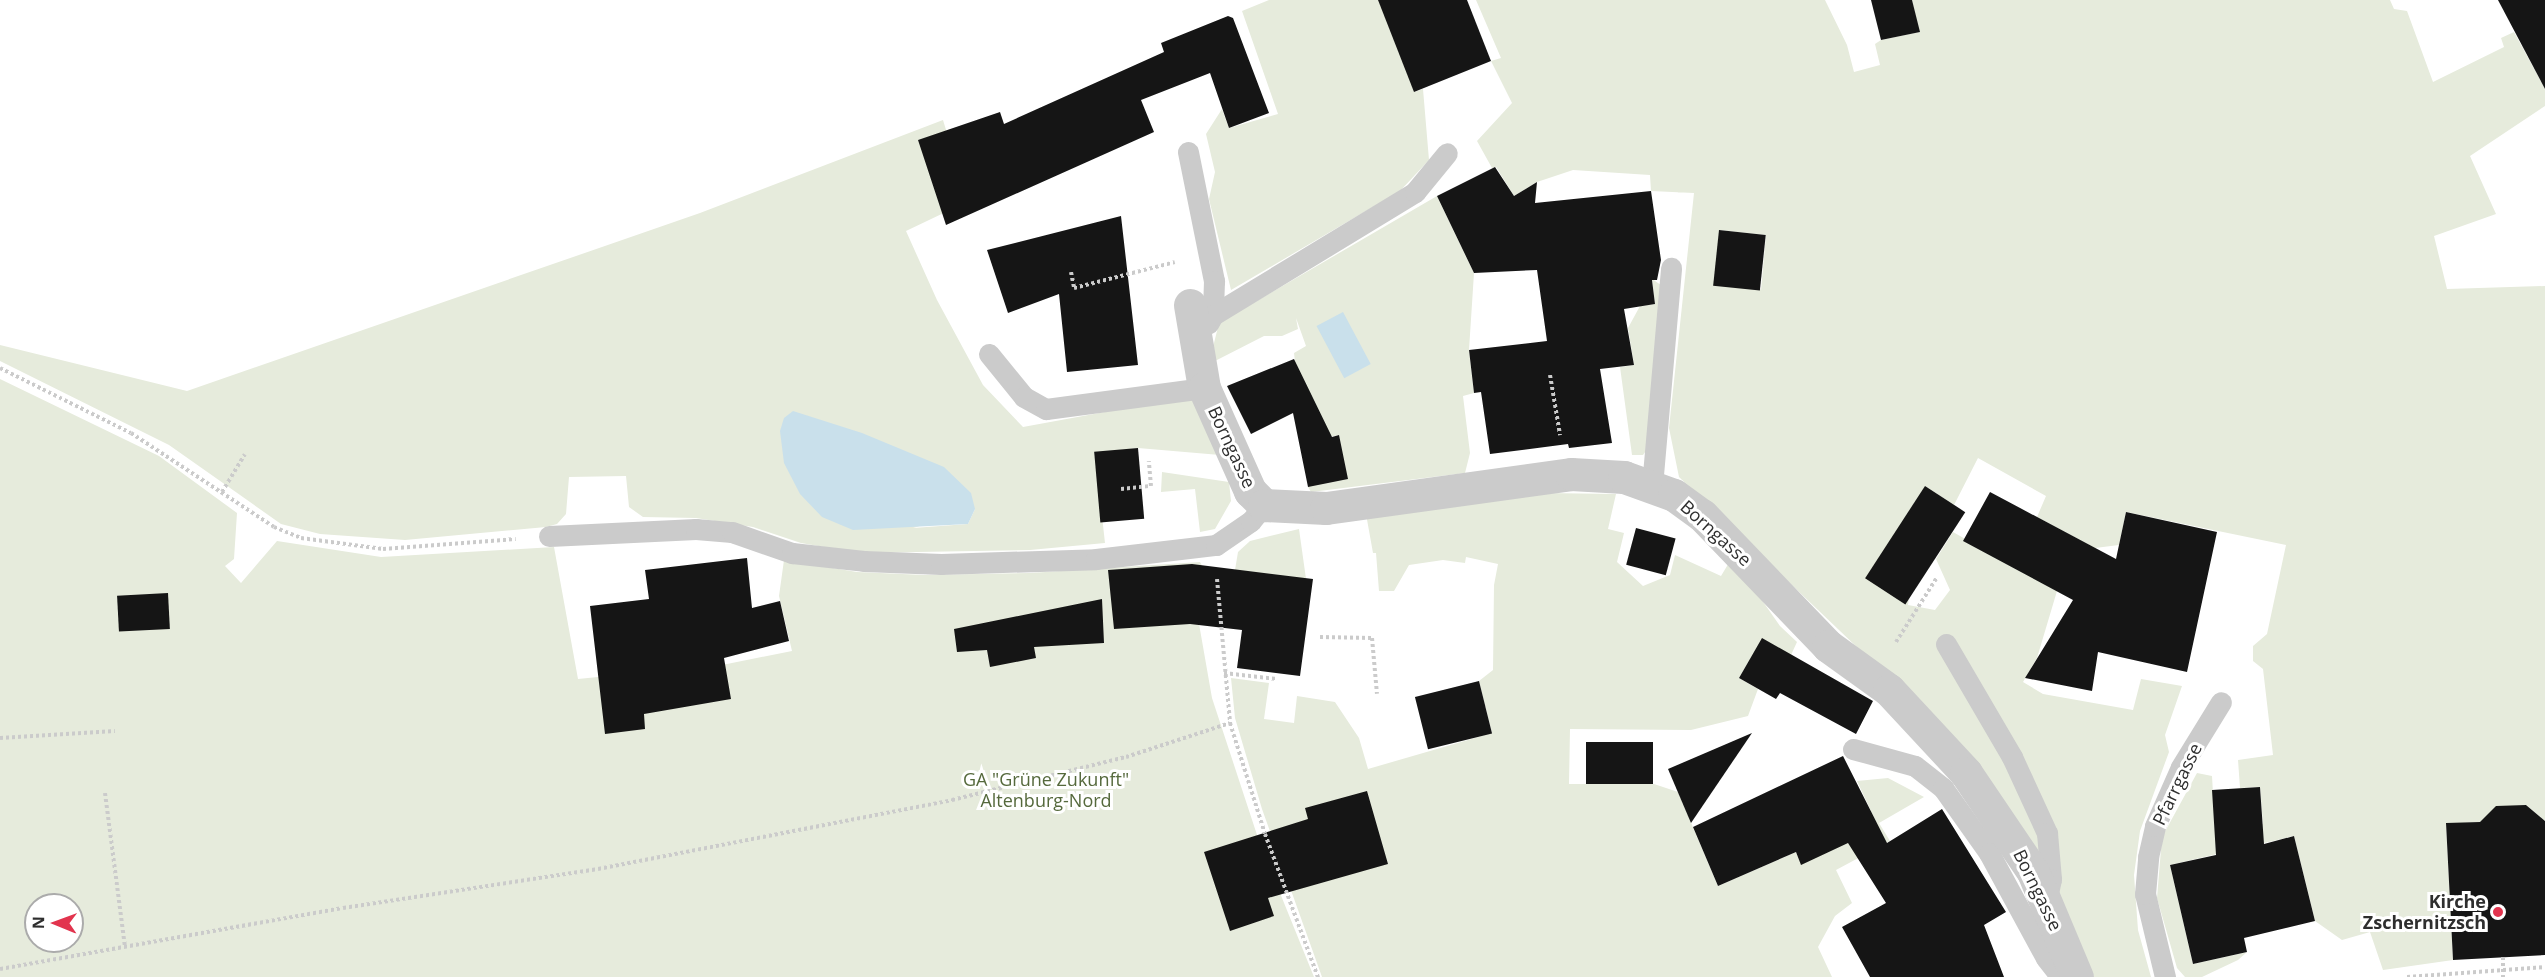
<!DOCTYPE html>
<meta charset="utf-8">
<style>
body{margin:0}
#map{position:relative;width:2545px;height:977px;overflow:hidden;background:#fff;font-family:"Open Sans",sans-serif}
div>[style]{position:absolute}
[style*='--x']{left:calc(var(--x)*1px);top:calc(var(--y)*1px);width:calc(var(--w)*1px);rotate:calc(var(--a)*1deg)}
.green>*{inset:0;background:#e6ebdc}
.water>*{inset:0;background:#c9e0eb;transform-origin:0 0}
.building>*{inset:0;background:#151515;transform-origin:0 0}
.path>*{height:4px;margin-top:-2px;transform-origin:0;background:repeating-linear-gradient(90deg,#cbcbcb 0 3px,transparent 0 6px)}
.service>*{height:21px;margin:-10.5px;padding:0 10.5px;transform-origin:10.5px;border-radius:10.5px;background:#cbcbcb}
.minor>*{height:33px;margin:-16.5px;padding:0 16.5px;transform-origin:16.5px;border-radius:16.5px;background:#cbcbcb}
.dots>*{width:16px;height:16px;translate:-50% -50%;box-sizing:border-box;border:3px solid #fff;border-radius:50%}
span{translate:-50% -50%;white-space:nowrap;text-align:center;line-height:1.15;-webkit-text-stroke:6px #fff;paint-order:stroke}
.street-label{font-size:18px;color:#2e2e2e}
.park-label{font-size:18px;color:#55693c}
.poi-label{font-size:18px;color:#2e2e2e;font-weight:700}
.right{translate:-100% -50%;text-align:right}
.north{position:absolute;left:24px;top:893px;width:60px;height:60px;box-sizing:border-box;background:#fff;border:2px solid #ababab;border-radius:50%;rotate:271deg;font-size:16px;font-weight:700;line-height:24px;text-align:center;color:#2e2e2e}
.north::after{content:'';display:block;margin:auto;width:21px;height:27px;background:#e2344e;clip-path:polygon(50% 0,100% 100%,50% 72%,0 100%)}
</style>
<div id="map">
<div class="green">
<div style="clip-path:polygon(1269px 0,1449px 0,1414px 92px,1423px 89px,1429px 160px,1400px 191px,1231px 290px,1209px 199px,1215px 172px,1206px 134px,1222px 109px,1229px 128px,1278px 114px,1242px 11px)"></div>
<div style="clip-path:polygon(evenodd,1476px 0,1825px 0,1847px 45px,1854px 72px,1880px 65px,1875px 44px,1881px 40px,1919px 32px,1912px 0,2390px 0,2394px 9px,2407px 11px,2433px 82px,2504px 47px,2501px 38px,2514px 32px,2545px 89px,2545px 106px,2470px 156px,2496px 214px,2434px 236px,2447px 289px,2545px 286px,2545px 821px,2526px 805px,2480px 822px,2446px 824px,2453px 960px,2383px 970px,2370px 932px,2342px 940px,2315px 921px,2294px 836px,2170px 865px,2193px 964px,2247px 952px,2238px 960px,2202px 977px,2185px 977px,2177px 968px,2157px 898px,2162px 837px,2197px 773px,2212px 776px,2215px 828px,2263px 824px,2260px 787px,2240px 788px,2238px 760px,2273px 755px,2263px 669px,2253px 661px,2253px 646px,2267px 634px,2286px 545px,2126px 512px,2119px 545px,2095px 548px,2037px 517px,2046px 496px,1978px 458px,1954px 505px,1925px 486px,1908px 605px,1935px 610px,1950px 590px,1936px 559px,1953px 532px,2057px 591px,2037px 658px,2023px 682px,2043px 694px,2133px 710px,2141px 679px,2182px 686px,2165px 735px,2169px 752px,2140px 831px,2134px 875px,2138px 930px,2151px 977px,2094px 977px,2044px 866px,1884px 673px,1679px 477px,1669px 428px,1694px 193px,1651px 191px,1650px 175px,1573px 170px,1537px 182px,1514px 196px,1496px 167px,1492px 168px,1477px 141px,1512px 103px,1491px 61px,1501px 58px,1476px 0,1719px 230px,1766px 235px,1761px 290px,1719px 230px)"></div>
<div style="clip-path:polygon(evenodd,943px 120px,960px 176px,973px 199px,906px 231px,937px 300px,983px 385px,1023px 427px,1192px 396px,1220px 455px,1138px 448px,1095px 453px,1105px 543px,1030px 550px,859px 553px,801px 543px,753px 527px,696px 518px,643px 517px,629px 507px,626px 476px,569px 477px,566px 514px,557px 524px,546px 527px,405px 540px,320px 534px,281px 524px,169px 445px,0 361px,0 345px,187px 391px,700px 213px,943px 120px,975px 509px,968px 524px,913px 528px,975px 509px)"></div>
<div style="clip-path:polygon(1437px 196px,1474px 273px,1469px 350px,1474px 393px,1463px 396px,1470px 453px,1465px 473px,1311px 492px,1308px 487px,1339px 435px,1304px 442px,1294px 353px,1306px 346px,1296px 318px,1298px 329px,1282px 336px,1264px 336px,1215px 361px,1213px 347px,1219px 323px)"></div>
<div style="clip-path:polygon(1652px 279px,1661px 285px,1648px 448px,1643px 455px,1632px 455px,1620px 367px,1634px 365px,1628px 328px,1640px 306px,1655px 304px)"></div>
<div style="clip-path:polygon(evenodd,0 379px,159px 456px,237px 513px,234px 559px,225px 566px,241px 583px,277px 541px,381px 557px,554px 547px,578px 679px,727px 664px,792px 651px,779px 596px,784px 560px,857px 572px,924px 575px,1030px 573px,1200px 562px,1206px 573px,1191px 578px,1212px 698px,1259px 841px,1314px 977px,0 977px,0 379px,36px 905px,72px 905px,72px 941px,36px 941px,36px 905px)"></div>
<div style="clip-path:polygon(1162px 472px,1229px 482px,1231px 501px,1215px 529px,1200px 532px,1195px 489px,1161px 492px)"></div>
<div style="clip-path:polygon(1544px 493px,1616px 494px,1608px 529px,1624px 533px,1617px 562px,1643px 586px,1670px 575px,1675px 555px,1721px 576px,1730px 561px,1745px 576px,1780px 626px,1797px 642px,1791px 655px,1762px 639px,1739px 678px,1758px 689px,1748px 716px,1691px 730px,1570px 729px,1569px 784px,1654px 784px,1678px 792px,1718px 886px,1796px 852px,1801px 864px,1834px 829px,1871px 811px,1857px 781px,1888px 778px,1924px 797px,1879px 823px,1890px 841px,1836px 870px,1852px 903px,1835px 916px,1818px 947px,1832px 977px,1322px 977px,1262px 809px,1235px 718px,1231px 678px,1269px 683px,1264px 719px,1294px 723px,1297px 696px,1335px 702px,1359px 738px,1368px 769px,1492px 733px,1479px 681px,1493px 670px,1494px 585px,1498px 564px,1466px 557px,1465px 563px,1443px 560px,1409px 565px,1394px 591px,1379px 591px,1376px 553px,1373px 553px,1366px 514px)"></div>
<div style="clip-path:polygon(1299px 529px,1307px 586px,1235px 570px,1238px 552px,1250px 541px)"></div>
</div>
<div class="water">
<div style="left:1343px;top:312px;width:59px;height:30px;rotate:62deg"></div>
<div style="clip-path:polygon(793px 411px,862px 433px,944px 467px,971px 493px,975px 509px,968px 524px,853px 530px,822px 517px,800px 494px,784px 463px,780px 431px,784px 418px)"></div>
</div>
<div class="building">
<div style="clip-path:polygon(1378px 0,1467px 0,1491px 61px,1414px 92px)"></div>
<div style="clip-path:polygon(1871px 0,1912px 0,1920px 32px,1881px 40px)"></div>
<div style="clip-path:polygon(2498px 0,2545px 0,2545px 89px)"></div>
<div style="clip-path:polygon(1228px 16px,1233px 18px,1269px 113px,1229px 128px,1210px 73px,1141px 100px,1154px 132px,946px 225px,918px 140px,1000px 112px,1004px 124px,1164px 52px,1161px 43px)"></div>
<div style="clip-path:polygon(1495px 167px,1514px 196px,1537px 182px,1535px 203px,1651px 191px,1661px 260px,1657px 280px,1652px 280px,1655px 304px,1624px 309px,1634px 365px,1600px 369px,1612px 443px,1569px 448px,1568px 444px,1490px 454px,1481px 392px,1474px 393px,1469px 350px,1547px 341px,1537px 270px,1474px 273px,1437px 196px)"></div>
<div style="clip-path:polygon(1121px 216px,1138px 365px,1067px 372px,1059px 294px,1008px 313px,987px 250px)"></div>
<div style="left:1719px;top:230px;width:47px;height:56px;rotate:6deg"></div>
<div style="clip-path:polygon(1294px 359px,1332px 437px,1339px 435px,1348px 479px,1308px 487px,1293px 413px,1251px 434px,1227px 386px)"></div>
<div style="left:1138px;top:448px;width:71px;height:44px;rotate:85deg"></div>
<div style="left:1925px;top:486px;width:48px;height:110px;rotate:33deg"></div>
<div style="clip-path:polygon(1990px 492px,2116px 559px,2126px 512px,2217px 532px,2187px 672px,2098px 652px,2092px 691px,2025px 678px,2073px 600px,1963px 541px)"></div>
<div style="left:1636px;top:528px;width:41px;height:38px;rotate:15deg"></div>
<div style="clip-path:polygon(747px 558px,752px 608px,780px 601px,789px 641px,724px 658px,731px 699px,644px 714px,645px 729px,605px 734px,590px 606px,649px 599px,645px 570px)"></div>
<div style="clip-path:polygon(1192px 564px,1313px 579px,1300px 676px,1237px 668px,1242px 630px,1190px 624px,1114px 629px,1108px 570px)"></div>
<div style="left:168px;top:593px;width:36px;height:51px;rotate:87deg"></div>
<div style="clip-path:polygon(1102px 599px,1104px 643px,1034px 647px,1036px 658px,990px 667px,987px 650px,957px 652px,954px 629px)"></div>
<div style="clip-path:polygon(1762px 638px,1873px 701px,1856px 734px,1780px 693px,1776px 699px,1739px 678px)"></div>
<div style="left:1479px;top:681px;width:54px;height:66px;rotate:76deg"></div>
<div style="clip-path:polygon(1752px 733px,1691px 823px,1668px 769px)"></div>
<div style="left:1586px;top:742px;width:67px;height:42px"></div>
<div style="clip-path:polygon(1843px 756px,1887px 843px,1942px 809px,2006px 912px,1984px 925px,2004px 977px,1870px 977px,1842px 927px,1886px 903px,1848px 843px,1801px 865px,1796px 852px,1718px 886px,1693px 827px)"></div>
<div style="clip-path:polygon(2260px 787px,2264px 844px,2294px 836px,2315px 921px,2244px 938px,2247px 952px,2193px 964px,2170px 865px,2216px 855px,2212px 790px)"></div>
<div style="clip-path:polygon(1367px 791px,1388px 864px,1268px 898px,1274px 916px,1230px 931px,1204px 852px,1308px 819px,1305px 808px)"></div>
<div style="clip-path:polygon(2526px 805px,2545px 821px,2545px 955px,2453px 960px,2446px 823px,2480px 822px,2496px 806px)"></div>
</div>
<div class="path">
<div style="--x:1071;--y:272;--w:16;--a:79"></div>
<div style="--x:1074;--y:288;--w:104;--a:-14.4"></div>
<div style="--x:0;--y:368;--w:146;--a:26.4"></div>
<div style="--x:131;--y:433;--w:171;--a:33.3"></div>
<div style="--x:274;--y:527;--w:29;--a:22"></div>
<div style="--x:301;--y:538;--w:83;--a:7.6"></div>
<div style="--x:383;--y:549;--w:133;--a:-4.3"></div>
<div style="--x:1550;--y:375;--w:61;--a:80.5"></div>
<div style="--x:1121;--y:489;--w:30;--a:-6"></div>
<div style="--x:1151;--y:486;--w:25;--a:-95"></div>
<div style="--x:222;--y:492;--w:44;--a:-58.8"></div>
<div style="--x:1217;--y:579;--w:145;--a:84.8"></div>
<div style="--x:1230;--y:723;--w:116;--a:72.5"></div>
<div style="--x:1265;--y:834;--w:153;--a:69.7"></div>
<div style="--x:1320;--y:637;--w:52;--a:1.1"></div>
<div style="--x:1372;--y:638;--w:56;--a:84.9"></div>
<div style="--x:1896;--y:642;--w:75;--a:-57.6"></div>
<div style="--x:1224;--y:673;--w:53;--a:6.5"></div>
<div style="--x:0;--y:738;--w:115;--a:-3.5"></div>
<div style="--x:105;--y:793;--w:155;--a:82.6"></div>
<div style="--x:2503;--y:957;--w:20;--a:90"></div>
<div style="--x:0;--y:969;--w:348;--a:-10.1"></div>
<div style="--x:343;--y:908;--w:258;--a:-8.7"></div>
<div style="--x:598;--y:869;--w:361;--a:-11"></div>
<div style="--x:952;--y:800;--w:179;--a:-13.9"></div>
<div style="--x:1126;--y:757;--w:109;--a:-18.1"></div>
<div style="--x:2407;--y:977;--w:138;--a:-4.1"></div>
</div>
<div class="service">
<div style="--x:1188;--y:152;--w:132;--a:78.6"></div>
<div style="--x:1214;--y:281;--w:34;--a:92"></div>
<div style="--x:1213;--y:315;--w:10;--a:119"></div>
<div style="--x:1213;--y:315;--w:237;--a:-31.3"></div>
<div style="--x:1415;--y:192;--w:50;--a:-50.6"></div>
<div style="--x:989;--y:354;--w:55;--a:50.9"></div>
<div style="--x:1024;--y:397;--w:25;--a:29"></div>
<div style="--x:1046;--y:409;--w:159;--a:-7.6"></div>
<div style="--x:1652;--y:486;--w:219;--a:-85"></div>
<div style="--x:549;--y:536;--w:147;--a:-2.7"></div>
<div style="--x:696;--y:529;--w:36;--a:5"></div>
<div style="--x:732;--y:532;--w:64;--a:19.3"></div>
<div style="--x:792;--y:553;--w:72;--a:6.3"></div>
<div style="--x:864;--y:561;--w:77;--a:2.2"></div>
<div style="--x:941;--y:564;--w:155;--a:-1.8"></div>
<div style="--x:1096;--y:559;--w:121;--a:-6.7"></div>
<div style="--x:1216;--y:545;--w:42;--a:-34.4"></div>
<div style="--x:1251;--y:521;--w:21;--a:-51"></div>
<div style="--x:1946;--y:644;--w:131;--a:59.7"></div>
<div style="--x:2012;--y:757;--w:84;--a:65.3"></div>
<div style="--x:2047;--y:833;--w:46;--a:85"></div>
<div style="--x:2051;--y:879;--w:19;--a:102"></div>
<div style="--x:1853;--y:749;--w:64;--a:15.3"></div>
<div style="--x:1915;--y:766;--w:36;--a:38"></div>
<div style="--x:1943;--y:788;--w:80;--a:54.7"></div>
<div style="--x:1989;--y:853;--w:119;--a:61.5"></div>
<div style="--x:2046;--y:958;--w:24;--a:52"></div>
<div style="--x:2165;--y:977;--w:85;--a:-103.5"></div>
<div style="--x:2145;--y:894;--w:37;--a:-85"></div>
<div style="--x:2148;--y:857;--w:32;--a:-77"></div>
<div style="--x:2155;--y:826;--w:64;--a:-66.2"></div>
<div style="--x:2181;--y:767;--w:76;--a:-58.4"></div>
</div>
<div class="minor">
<div style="--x:1190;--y:305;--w:84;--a:80.4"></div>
<div style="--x:1204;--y:388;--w:113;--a:65.9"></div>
<div style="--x:1250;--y:491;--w:20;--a:45"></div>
<div style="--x:1264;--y:505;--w:62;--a:2.8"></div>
<div style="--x:1326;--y:508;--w:247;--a:-7.9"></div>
<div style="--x:1571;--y:474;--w:53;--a:3.2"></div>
<div style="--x:1624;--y:477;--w:53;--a:19.8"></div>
<div style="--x:1674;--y:495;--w:34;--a:36"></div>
<div style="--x:1702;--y:515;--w:182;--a:46.1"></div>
<div style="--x:1828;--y:646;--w:75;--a:35.8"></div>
<div style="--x:1889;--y:690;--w:113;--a:47.1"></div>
<div style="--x:1966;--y:773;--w:120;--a:55.9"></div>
<div style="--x:2033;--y:872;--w:114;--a:67.3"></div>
</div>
<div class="dots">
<div style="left:2498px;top:912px;background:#e2344e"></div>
</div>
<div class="street-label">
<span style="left:1232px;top:447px;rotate:65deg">Borngasse</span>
<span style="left:1716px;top:533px;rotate:42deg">Borngasse</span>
<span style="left:2177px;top:784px;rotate:-64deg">Pfarrgasse</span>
<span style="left:2038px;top:890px;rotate:64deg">Borngasse</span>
</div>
<div class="park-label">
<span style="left:1046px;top:790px">GA "Grüne Zukunft"<br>Altenburg-Nord</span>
</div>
<div class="poi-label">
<span class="right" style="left:2486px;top:912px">Kirche<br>Zschernitzsch</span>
</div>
<div class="north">N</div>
</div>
